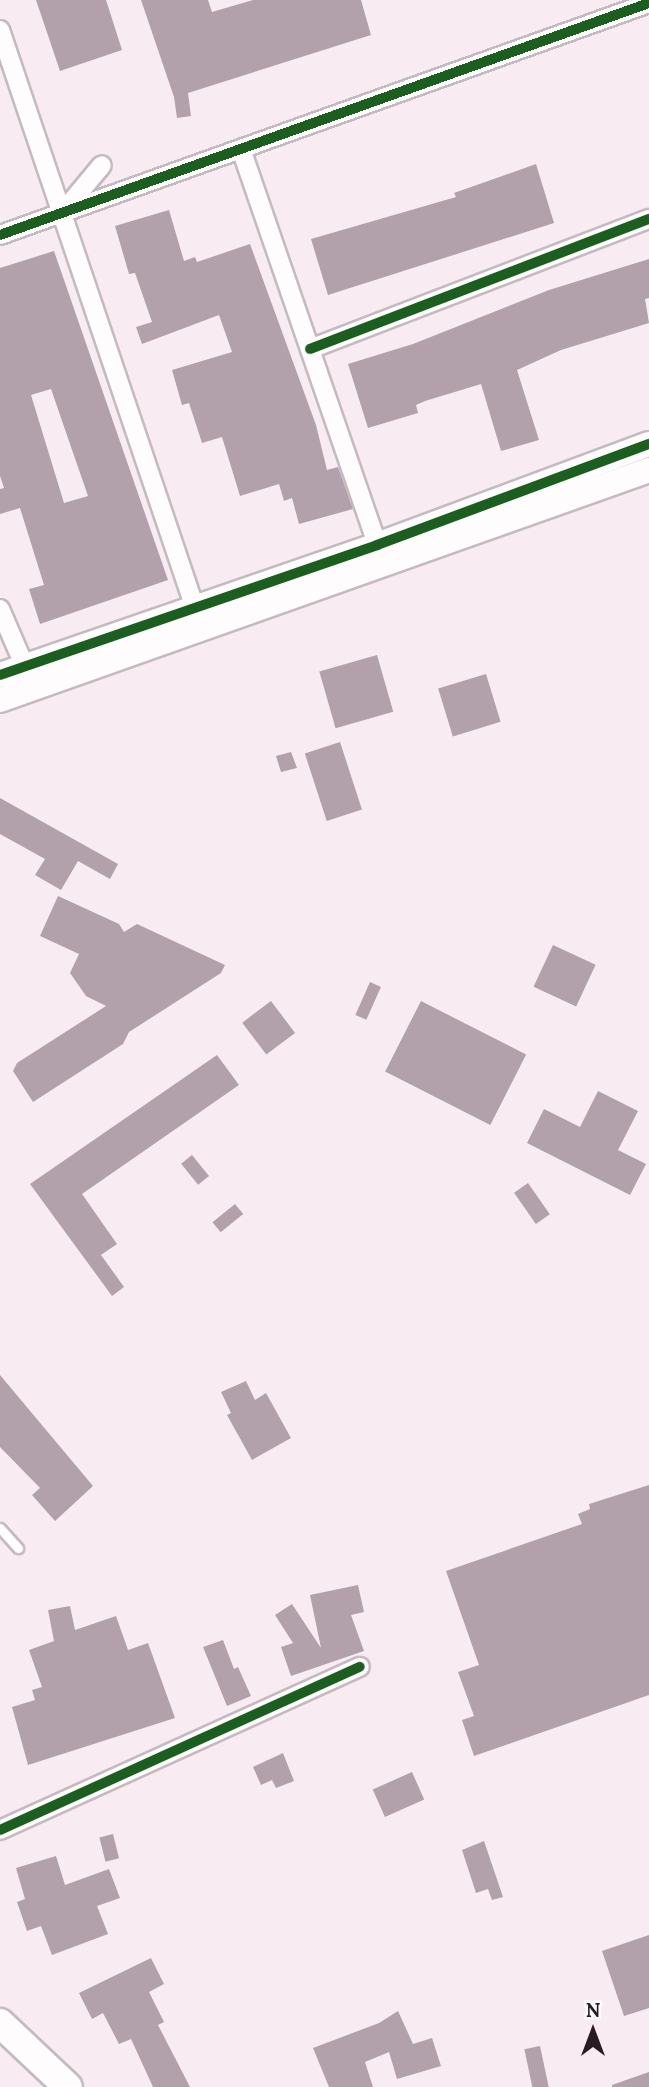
<!DOCTYPE html>
<style>
body{margin:0}
#map{position:relative;width:649px;height:2087px;overflow:hidden;background:#f8ecf2;font-family:Lora,serif}
div>[style]{position:absolute}
[style*='--x']{left:calc(var(--x)*1px);top:calc(var(--y)*1px);width:calc(var(--w)*1px);rotate:calc(var(--a)*1deg)}
.building>*{inset:0;background:#b2a0aa;transform-origin:0 0}
.roads{filter:drop-shadow(2px 0 #c5bac0) drop-shadow(-2px 0 #c5bac0) drop-shadow(0 2px #c5bac0) drop-shadow(0 -2px #c5bac0)}
.lane>*{height:9px;margin:-4.5px;padding:0 4.5px;transform-origin:4.5px;border-radius:4.5px;background:#fefcfd}
.street>*{height:18px;margin:-9px;padding:0 9px;transform-origin:9px;border-radius:9px;background:#fefcfd}
.secondary>*{height:24px;margin:-12px;padding:0 12px;transform-origin:12px;border-radius:12px;background:#fefcfd}
.primary>*{height:28px;margin:-14px;padding:0 14px;transform-origin:14px;border-radius:14px;background:#fefcfd}
.cycleway>*{height:10px;margin:-5px;padding:0 5px;transform-origin:5px;border-radius:5px;background:#1b5e20}
span{translate:-50% -50%;white-space:nowrap;text-align:center;line-height:1.15;-webkit-text-stroke:7px #fbfbfb;paint-order:stroke}
.north{position:absolute;left:558px;top:1996px;width:70px;height:70px;-webkit-text-stroke:5px #fbfbfb;paint-order:stroke;rotate:0deg;font-size:19px;font-weight:700;line-height:28px;text-align:center;color:#281b22}
.north::after{content:'';display:block;margin:auto;width:24px;height:32px;background:#281b22;clip-path:polygon(50% 0,100% 100%,50% 72%,0 100%)}
</style>
<div id="map">
<div class="building">
<div style="clip-path:polygon(36px 0,106px 0,122px 50px,60px 71px)"></div>
<div style="clip-path:polygon(141px 0,208px 0,212px 12px,253px 0,361px 0,371px 35px,188px 93px,191px 116px,177px 118px,174px 97px)"></div>
<div style="clip-path:polygon(536px 164px,554px 223px,328px 295px,311px 239px,456px 197px,454px 193px)"></div>
<div style="clip-path:polygon(169px 210px,184px 261px,195px 257px,197px 262px,250px 244px,316px 425px,327px 470px,338px 467px,353px 509px,299px 524px,292px 498px,284px 501px,279px 484px,240px 496px,222px 437px,202px 443px,189px 403px,182px 405px,172px 370px,232px 352px,219px 315px,142px 344px,136px 327px,152px 322px,135px 273px,129px 274px,115px 226px)"></div>
<div style="clip-path:polygon(evenodd,54px 251px,168px 580px,40px 624px,29px 589px,44px 585px,20px 508px,0 514px,0 489px,4px 488px,0 476px,0 268px,54px 251px,51px 389px,88px 496px,64px 503px,31px 395px,51px 389px)"></div>
<div style="clip-path:polygon(649px 259px,649px 298px,645px 299px,649px 323px,561px 350px,517px 370px,539px 440px,501px 451px,481px 384px,425px 401px,416px 405px,418px 413px,368px 428px,348px 364px,413px 344px,549px 290px)"></div>
<div style="left:377px;top:655px;width:59px;height:60px;rotate:74deg"></div>
<div style="left:486px;top:674px;width:50px;height:50px;rotate:73deg"></div>
<div style="left:340px;top:742px;width:71px;height:37px;rotate:72deg"></div>
<div style="clip-path:polygon(291px 752px,297px 768px,281px 772px,276px 756px)"></div>
<div style="clip-path:polygon(0 798px,118px 864px,110px 879px,78px 861px,61px 890px,35px 875px,45px 859px,0 834px)"></div>
<div style="clip-path:polygon(58px 896px,119px 924px,124px 932px,137px 924px,225px 965px,221px 973px,129px 1032px,123px 1044px,33px 1102px,13px 1071px,17px 1063px,106px 1006px,86px 996px,70px 973px,79px 954px,40px 936px)"></div>
<div style="left:553px;top:945px;width:47px;height:46px;rotate:25deg"></div>
<div style="left:370px;top:982px;width:12px;height:36px;rotate:24deg"></div>
<div style="left:271px;top:1001px;width:40px;height:36px;rotate:53deg"></div>
<div style="left:421px;top:1001px;width:118px;height:79px;rotate:27deg"></div>
<div style="clip-path:polygon(217px 1055px,239px 1085px,82px 1194px,117px 1244px,101px 1255px,124px 1287px,112px 1296px,30px 1184px)"></div>
<div style="clip-path:polygon(598px 1091px,638px 1111px,618px 1150px,646px 1164px,630px 1195px,527px 1143px,544px 1109px,580px 1127px)"></div>
<div style="left:192px;top:1155px;width:27px;height:14px;rotate:51deg"></div>
<div style="left:528px;top:1183px;width:38px;height:17px;rotate:55deg"></div>
<div style="left:235px;top:1204px;width:13px;height:29px;rotate:51deg"></div>
<div style="clip-path:polygon(0 1375px,93px 1486px,55px 1521px,32px 1495px,40px 1488px,0 1447px)"></div>
<div style="clip-path:polygon(246px 1381px,255px 1400px,266px 1393px,291px 1438px,252px 1460px,227px 1415px,231px 1413px,221px 1392px)"></div>
<div style="clip-path:polygon(649px 1485px,649px 1695px,474px 1756px,462px 1720px,474px 1716px,458px 1672px,479px 1665px,446px 1571px,582px 1524px,578px 1514px,590px 1509px,589px 1504px)"></div>
<div style="clip-path:polygon(358px 1585px,364px 1612px,351px 1615px,364px 1651px,291px 1676px,281px 1647px,293px 1643px,275px 1615px,292px 1604px,321px 1648px,310px 1595px)"></div>
<div style="clip-path:polygon(70px 1606px,75px 1630px,116px 1616px,128px 1650px,148px 1643px,175px 1718px,28px 1765px,12px 1707px,35px 1700px,32px 1690px,42px 1687px,29px 1650px,54px 1641px,48px 1610px)"></div>
<div style="clip-path:polygon(223px 1640px,234px 1669px,238px 1667px,251px 1696px,227px 1706px,203px 1647px)"></div>
<div style="clip-path:polygon(283px 1753px,294px 1781px,276px 1788px,272px 1780px,261px 1785px,253px 1767px)"></div>
<div style="left:412px;top:1772px;width:30px;height:43px;rotate:66deg"></div>
<div style="left:113px;top:1834px;width:25px;height:14px;rotate:76deg"></div>
<div style="clip-path:polygon(484px 1841px,503px 1897px,492px 1900px,488px 1889px,476px 1893px,462px 1850px)"></div>
<div style="clip-path:polygon(56px 1856px,65px 1885px,109px 1869px,120px 1898px,97px 1906px,108px 1934px,52px 1955px,41px 1926px,27px 1931px,17px 1902px,25px 1899px,16px 1868px)"></div>
<div style="clip-path:polygon(649px 1935px,649px 2008px,624px 2016px,602px 1951px)"></div>
<div style="clip-path:polygon(151px 1958px,164px 1984px,149px 1992px,164px 2022px,158px 2025px,190px 2087px,153px 2087px,131px 2039px,119px 2044px,103px 2013px,92px 2019px,79px 1993px)"></div>
<div style="clip-path:polygon(398px 2011px,413px 2044px,432px 2038px,441px 2066px,397px 2079px,389px 2052px,365px 2062px,373px 2087px,329px 2087px,313px 2048px,379px 2023px)"></div>
<div style="left:540px;top:2046px;width:42px;height:16px;rotate:78deg"></div>
<div style="clip-path:polygon(649px 2072px,649px 2087px,612px 2087px,612px 2085px)"></div>
</div>
<div class="roads">
<div class="lane">
<div style="--x:0;--y:1528;--w:27;--a:48"></div>
</div>
<div class="street">
<div style="--x:0;--y:30;--w:610;--a:71.36"></div>
<div style="--x:241;--y:149;--w:419;--a:71"></div>
<div style="--x:62;--y:213;--w:62;--a:-50.2"></div>
<div style="--x:0;--y:235;--w:689;--a:-19.67"></div>
<div style="--x:310;--y:349;--w:363;--a:-21"></div>
<div style="--x:0;--y:609;--w:63;--a:66.7"></div>
<div style="--x:0;--y:1830;--w:395;--a:-24.4"></div>
</div>
<div class="secondary">
<div style="--x:0;--y:675;--w:399;--a:-19"></div>
<div style="--x:377;--y:545;--w:290;--a:-20.4"></div>
<div style="--x:0;--y:700;--w:689;--a:-19.51"></div>
</div>
<div class="primary">
<div style="--x:0;--y:2023;--w:93;--a:43.3"></div>
</div>
</div>
<div class="cycleway">
<div style="--x:0;--y:235;--w:689;--a:-19.67"></div>
<div style="--x:310;--y:349;--w:363;--a:-21"></div>
<div style="--x:0;--y:675;--w:399;--a:-19"></div>
<div style="--x:377;--y:545;--w:290;--a:-20.4"></div>
<div style="--x:0;--y:1830;--w:395;--a:-24.4"></div>
</div>
<div class="north">N</div>
</div>
